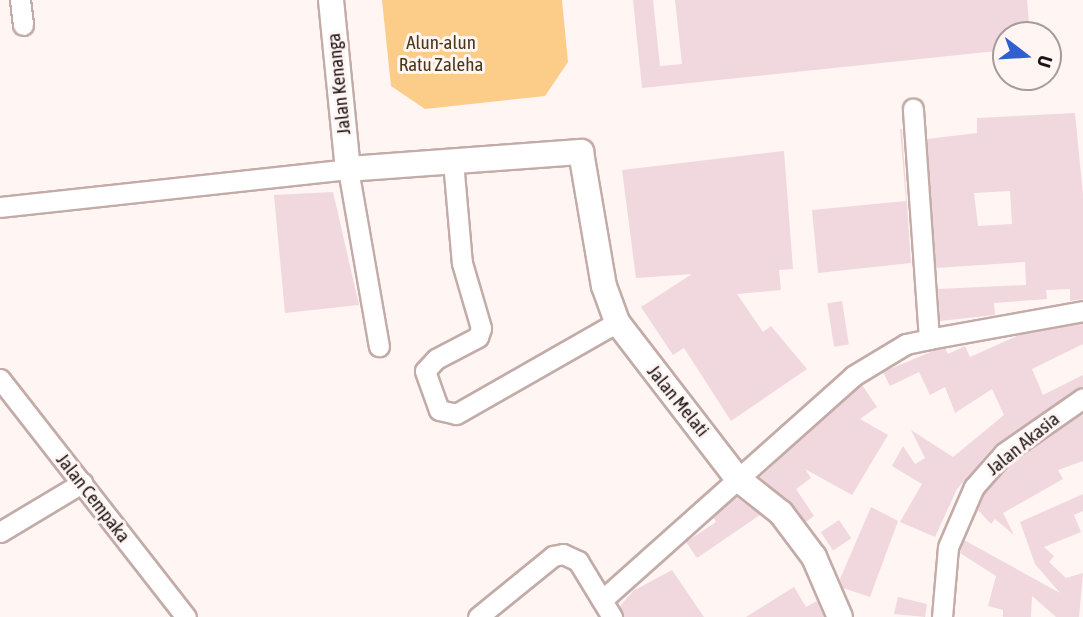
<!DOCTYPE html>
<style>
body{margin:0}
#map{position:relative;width:1083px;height:617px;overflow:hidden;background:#fff5f3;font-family:"Asap Condensed",sans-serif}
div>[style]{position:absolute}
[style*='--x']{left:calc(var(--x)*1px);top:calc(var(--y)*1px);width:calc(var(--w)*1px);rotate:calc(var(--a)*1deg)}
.green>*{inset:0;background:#fccd89}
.building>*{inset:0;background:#f0d8de;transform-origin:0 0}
.roads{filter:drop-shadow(2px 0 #c3aba8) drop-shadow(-2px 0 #c3aba8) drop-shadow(0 2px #c3aba8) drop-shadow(0 -2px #c3aba8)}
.minor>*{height:19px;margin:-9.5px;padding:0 9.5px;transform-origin:9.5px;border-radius:9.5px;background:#fff}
.major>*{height:24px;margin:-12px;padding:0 12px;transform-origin:12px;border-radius:12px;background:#fff}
span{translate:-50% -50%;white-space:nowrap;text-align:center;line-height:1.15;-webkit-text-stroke:6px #fff5f3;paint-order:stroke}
.park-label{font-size:19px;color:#4a3618}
.street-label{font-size:19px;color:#1d1514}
.north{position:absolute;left:992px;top:21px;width:70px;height:70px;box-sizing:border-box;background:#fff5f3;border:2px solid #a59b9a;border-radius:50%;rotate:107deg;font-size:19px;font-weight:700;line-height:28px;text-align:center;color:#1d1514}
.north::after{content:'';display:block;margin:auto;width:24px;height:32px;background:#3060cf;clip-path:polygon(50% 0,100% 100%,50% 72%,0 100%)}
</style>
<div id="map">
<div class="green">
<div style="clip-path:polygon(382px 0,562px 0,568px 62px,545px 96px,425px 109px,391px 86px)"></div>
</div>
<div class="building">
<div style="clip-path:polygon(633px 0,653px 0,660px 66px,682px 64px,675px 0,1027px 0,1030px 35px,1006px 35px,1006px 50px,642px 88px)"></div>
<div style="clip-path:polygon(evenodd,1075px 113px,1083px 195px,1083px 299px,1070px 301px,1070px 289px,1046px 290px,1047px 299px,994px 303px,995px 315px,940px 321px,938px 289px,1026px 285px,1025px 262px,936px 268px,927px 139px,977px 133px,977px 118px,1075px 113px,1010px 191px,1012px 224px,978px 226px,974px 193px,1010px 191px)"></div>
<div style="clip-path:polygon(900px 129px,902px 129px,911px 263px,818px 273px,812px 210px,906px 201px)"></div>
<div style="clip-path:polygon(784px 151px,793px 269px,779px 270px,781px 290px,737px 294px,763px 332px,771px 326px,807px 369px,731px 421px,684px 348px,673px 355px,641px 307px,692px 274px,636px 278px,622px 170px)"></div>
<div style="clip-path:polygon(333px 192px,359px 305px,285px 313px,274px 195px)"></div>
<div style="left:842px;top:301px;width:44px;height:15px;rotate:81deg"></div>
<div style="clip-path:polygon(1083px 323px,1083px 344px,1032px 369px,1043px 395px,1083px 375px,1083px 386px,995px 445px,957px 489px,935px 537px,900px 522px,922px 484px,892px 466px,903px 446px,915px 464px,925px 458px,911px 430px,953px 457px,1004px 415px,992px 389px,955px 413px,945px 387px,930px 395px,919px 372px,890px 386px,883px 372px,933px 351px,945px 348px,948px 354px,965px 346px,970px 357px,1019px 335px)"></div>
<div style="clip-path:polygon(862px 385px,877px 407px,860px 419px,888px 435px,852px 495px,805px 469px,811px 478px,796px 489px,814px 516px,806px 522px,760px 477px)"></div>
<div style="clip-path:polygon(1083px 413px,1083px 461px,1058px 470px,1063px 479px,1003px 513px,1014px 535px,995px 519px,991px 524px,978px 510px,984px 494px,1012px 462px)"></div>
<div style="clip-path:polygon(1083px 494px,1083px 511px,1074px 515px,1081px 532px,1044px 547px,1054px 556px,1049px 562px,1066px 578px,1083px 573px,1079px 617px,1056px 617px,1032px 596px,1031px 617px,1003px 617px,1003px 610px,988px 606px,996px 576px,960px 553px,964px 540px,1060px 593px,1035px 564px,1020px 522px)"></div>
<div style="clip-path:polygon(736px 497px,760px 515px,697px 558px,686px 542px,716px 522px,713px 517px)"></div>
<div style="clip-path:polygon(871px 507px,898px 521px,870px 597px,843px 588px,840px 579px)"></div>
<div style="left:839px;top:520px;width:22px;height:22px;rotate:56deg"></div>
<div style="clip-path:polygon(672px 570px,704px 617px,624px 617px,620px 606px,633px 591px)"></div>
<div style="clip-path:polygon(794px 587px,806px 607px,817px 601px,824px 617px,746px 617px)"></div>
<div style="clip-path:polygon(898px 597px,927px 604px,925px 617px,894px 614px)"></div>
</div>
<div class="roads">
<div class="minor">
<div style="--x:20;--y:0;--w:25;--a:83"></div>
<div style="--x:453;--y:161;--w:102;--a:85"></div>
<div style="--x:462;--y:263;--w:68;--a:73.7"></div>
<div style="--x:481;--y:328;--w:9;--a:108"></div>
<div style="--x:478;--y:337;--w:47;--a:152.4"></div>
<div style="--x:436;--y:359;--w:16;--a:133"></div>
<div style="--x:425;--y:371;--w:41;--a:70.3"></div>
<div style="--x:439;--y:410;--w:17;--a:13"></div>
<div style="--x:456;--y:414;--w:185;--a:-29.7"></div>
<div style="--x:0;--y:207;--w:350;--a:-6.2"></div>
<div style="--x:348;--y:169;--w:180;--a:80.1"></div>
<div style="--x:929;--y:339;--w:157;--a:-10.3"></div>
<div style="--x:0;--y:379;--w:302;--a:52"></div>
<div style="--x:0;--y:532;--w:96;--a:-30.9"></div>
<div style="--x:602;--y:600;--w:336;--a:-41.7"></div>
<div style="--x:853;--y:376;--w:62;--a:-31.1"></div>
<div style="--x:906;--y:344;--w:24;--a:-12"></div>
<div style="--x:929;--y:339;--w:231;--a:-94"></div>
<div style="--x:478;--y:617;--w:97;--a:-39.1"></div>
<div style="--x:553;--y:556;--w:10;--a:-11"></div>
<div style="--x:563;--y:554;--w:17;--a:25"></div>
<div style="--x:578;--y:561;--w:66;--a:58.7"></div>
<div style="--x:942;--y:617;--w:70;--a:-85.1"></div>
<div style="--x:948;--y:547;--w:65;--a:-66.6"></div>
<div style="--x:974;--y:487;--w:45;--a:-48.6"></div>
<div style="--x:1004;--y:453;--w:96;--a:-34.8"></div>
</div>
<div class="major">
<div style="--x:331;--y:0;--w:170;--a:84.3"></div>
<div style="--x:348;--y:169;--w:234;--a:-4.2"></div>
<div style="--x:581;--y:152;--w:136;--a:80.3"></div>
<div style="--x:604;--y:286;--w:38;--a:70"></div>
<div style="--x:617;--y:322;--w:198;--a:52.4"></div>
<div style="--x:738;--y:479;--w:55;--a:38.3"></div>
<div style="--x:781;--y:513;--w:55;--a:53.1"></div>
<div style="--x:814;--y:557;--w:65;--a:66.6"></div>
</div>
</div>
<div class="park-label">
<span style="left:441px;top:54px">Alun-alun<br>Ratu Zaleha</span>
</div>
<div class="street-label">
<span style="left:339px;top:84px;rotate:-96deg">Jalan Kenanga</span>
<span style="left:678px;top:401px;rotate:51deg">Jalan Melati</span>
<span style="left:1023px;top:444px;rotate:-39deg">Jalan Akasia</span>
<span style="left:93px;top:498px;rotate:52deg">Jalan Cempaka</span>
</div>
<div class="north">U</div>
</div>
